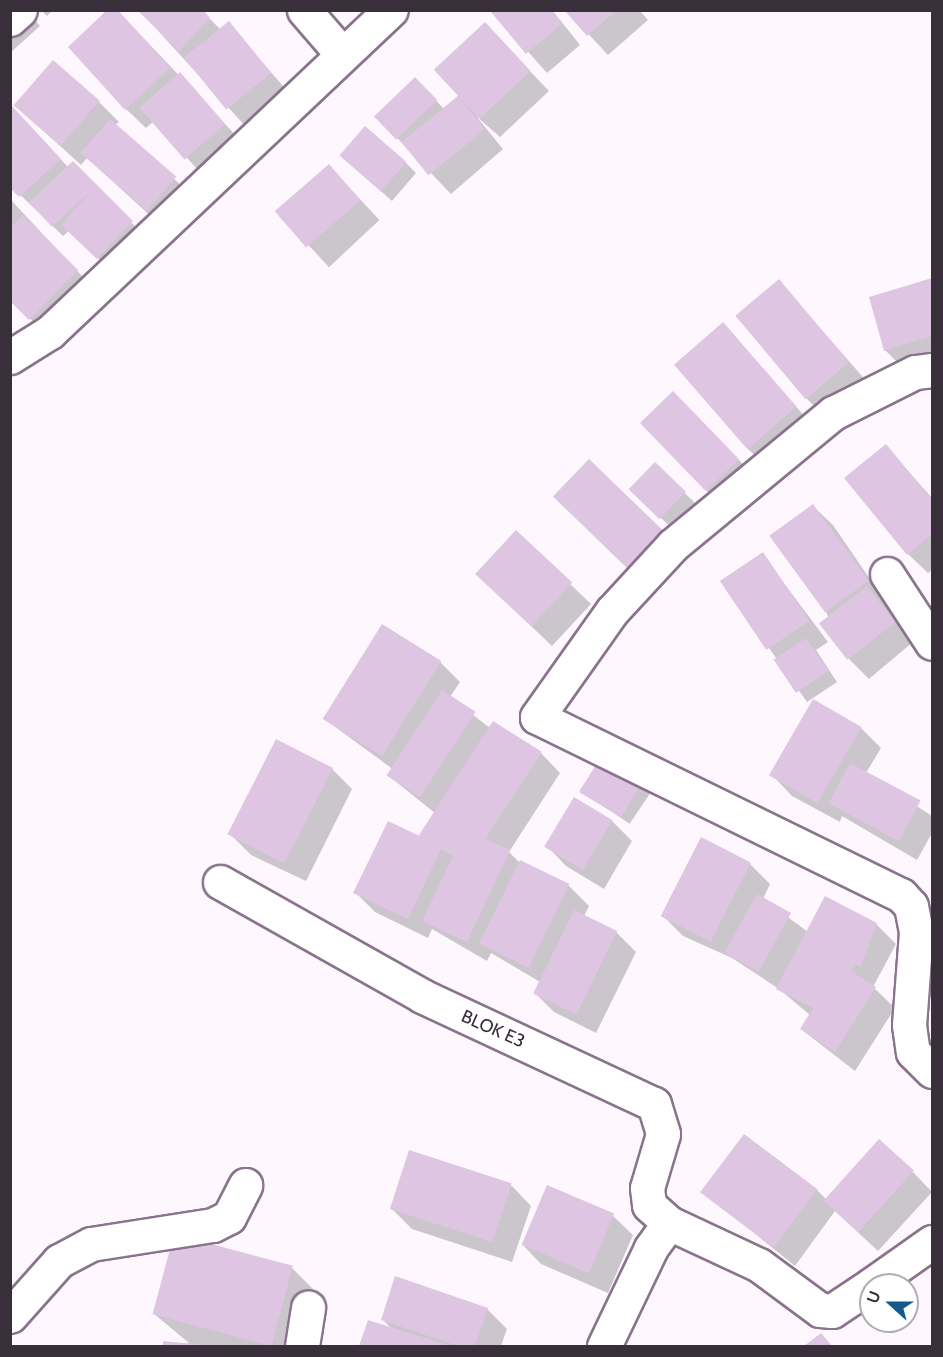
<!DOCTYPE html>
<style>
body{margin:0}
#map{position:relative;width:943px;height:1357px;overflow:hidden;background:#fef8fe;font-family:Cabin,sans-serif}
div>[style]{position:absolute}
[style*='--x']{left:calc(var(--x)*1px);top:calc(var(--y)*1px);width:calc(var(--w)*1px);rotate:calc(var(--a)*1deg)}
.shadow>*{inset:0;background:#0003;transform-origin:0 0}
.building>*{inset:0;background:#dec5e2;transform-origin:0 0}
.roads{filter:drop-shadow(2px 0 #8a738d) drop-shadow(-2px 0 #8a738d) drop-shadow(0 2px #8a738d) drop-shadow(0 -2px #8a738d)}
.minor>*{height:33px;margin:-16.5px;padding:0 16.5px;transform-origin:16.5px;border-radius:16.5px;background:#fff}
span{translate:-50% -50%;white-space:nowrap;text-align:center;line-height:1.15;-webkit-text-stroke:4.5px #fff;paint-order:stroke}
.street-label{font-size:18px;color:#392f3a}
.frame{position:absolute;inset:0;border:12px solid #392f3a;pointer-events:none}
.north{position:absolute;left:859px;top:1273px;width:60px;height:60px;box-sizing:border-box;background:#fff;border:2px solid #b0acb0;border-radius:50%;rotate:291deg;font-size:16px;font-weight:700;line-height:24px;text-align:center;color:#392f3a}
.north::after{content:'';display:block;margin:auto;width:21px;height:27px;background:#115b8f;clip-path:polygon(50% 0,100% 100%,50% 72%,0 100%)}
</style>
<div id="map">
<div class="shadow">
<div style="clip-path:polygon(10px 10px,26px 10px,40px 26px,10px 53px)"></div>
<div style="clip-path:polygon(41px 10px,53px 10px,47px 16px)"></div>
<div style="clip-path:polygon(139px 10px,201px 10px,221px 30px,229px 24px,290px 94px,248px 129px)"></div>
<div style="clip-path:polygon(552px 10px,580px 45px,547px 73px,493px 12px)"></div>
<div style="clip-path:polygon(566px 10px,639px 10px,648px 20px,608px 55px)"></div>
<div style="clip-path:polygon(133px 27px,245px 145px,205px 178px,154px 121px,146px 128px,126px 109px)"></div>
<div style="clip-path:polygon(504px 44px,549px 91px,500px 137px,476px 116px,503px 149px,451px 194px,377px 117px,425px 89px,445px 110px)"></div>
<div style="clip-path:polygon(99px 102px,119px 122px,115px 125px,194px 197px,166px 230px,87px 158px,81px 165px,16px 106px)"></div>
<div style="clip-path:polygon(12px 108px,69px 168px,152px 241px,118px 277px,69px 231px,63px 236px,10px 185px)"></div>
<div style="clip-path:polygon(342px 156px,406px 163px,416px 173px,392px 201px)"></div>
<div style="left:329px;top:166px;width:74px;height:69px;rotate:47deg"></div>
<div style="clip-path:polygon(10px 199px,96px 291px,50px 338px,10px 299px)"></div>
<div style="clip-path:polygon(932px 280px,932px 361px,905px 370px,885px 350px,871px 298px)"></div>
<div style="clip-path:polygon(779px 281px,868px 383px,826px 418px,807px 399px)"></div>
<div style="clip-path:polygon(723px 324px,815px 428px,768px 468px,748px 449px)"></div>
<div style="clip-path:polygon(693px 412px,757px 479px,726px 510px,706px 490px)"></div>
<div style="clip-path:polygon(886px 446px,932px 498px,932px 570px,928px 573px,908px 554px)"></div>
<div style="clip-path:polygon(589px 461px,681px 552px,647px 587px,575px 517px)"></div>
<div style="clip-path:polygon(655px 464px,695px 503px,672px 528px,641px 500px)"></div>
<div style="clip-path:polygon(813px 506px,833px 525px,913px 642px,869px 679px,849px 659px,826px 612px)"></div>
<div style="clip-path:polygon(516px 532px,591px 604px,552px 646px,496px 593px)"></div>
<div style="clip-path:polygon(762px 554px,828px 642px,816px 650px,837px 682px,807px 702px,722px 581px)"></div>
<div style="clip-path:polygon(440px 662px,460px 682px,450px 697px,490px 728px,541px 753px,560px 773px,509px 852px,520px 863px,569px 886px,589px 906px,584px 916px,616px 932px,636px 952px,596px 1033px,554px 1012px,535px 993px,540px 982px,491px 953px,487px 961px,432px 929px,428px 938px,375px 912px,355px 892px,419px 837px,435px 813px,390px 777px,394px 770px,323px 718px)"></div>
<div style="clip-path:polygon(861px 728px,881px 748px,866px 773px,932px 816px,932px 833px,917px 860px,842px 816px,840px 822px,792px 796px,773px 776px)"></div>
<div style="left:605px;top:753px;width:60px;height:45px;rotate:34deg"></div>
<div style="clip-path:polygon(332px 769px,352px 789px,306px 881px,251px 855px,231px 835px)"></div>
<div style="clip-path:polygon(612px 821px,632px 841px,604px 889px,566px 866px,547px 846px)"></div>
<div style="clip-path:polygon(750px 864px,770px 884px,763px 899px,808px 932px,876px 924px,896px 944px,873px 987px,895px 1008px,855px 1071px,801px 1029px,810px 1015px,779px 989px,732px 958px,683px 936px,663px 916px)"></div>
<div style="clip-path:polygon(410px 1152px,512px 1186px,531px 1206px,512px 1262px,412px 1229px,392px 1209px)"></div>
<div style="clip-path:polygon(913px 1172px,932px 1192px,878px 1251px,835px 1211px,795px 1266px,703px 1192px,817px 1190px,826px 1199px)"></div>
<div style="clip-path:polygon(613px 1216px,633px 1235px,608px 1293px,541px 1264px,522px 1244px)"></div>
<div style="clip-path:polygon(292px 1268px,320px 1296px,305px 1346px,164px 1346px,189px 1343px,153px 1313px)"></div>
<div style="clip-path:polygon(487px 1309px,507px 1329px,501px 1346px,361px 1346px,369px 1322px,392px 1329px,383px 1320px)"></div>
</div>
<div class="building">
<div style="clip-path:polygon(107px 10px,118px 10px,170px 68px,125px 110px,68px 47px)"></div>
<div style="clip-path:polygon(137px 10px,203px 10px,210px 18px,179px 51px)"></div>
<div style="clip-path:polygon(551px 10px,562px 24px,526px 54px,491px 12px)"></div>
<div style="clip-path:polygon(564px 10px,617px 10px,587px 36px)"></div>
<div style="left:229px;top:21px;width:67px;height:58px;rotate:51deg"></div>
<div style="left:485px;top:22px;width:67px;height:70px;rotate:47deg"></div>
<div style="left:53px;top:60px;width:62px;height:60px;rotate:41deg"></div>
<div style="left:180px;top:72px;width:69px;height:54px;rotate:49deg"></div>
<div style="left:415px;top:77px;width:32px;height:57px;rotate:46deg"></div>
<div style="left:458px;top:96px;width:43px;height:73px;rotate:51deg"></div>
<div style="clip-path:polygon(12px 106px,61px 159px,19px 197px,10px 188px)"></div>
<div style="left:110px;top:119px;width:88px;height:45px;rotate:41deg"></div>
<div style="left:365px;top:126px;width:55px;height:39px;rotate:41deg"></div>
<div style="clip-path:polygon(73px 161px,133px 221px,97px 259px,61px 225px,92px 190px,52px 227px,29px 202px)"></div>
<div style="left:329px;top:164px;width:48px;height:72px;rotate:49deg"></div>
<div style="clip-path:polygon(23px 215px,78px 270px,29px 320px,10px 301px,10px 228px)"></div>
<div style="clip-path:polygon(932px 278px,932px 336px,884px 351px,869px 297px)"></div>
<div style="left:779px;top:279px;width:109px;height:57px;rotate:50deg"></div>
<div style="left:723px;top:322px;width:112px;height:65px;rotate:49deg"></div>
<div style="left:673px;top:391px;width:95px;height:46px;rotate:46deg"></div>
<div style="clip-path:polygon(886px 444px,932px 500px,932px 534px,907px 555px,844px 478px)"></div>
<div style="left:589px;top:459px;width:103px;height:52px;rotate:44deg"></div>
<div style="left:655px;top:462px;width:43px;height:38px;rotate:44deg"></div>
<div style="left:813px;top:504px;width:95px;height:54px;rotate:54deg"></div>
<div style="left:516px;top:530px;width:77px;height:60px;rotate:43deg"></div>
<div style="left:763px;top:552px;width:83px;height:52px;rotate:56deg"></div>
<div style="left:867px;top:586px;width:46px;height:61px;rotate:52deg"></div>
<div style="left:382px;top:624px;width:70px;height:112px;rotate:32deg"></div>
<div style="left:806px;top:638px;width:40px;height:39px;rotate:56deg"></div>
<div style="left:442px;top:690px;width:40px;height:102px;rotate:33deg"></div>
<div style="left:813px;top:699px;width:56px;height:88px;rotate:30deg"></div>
<div style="clip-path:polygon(493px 721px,542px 752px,485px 839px,510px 850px,467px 942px,422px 921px,453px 856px,441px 849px,408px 919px,353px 893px,388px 821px,426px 839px,419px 835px)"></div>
<div style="left:276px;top:739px;width:64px;height:107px;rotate:27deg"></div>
<div style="left:604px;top:751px;width:49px;height:48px;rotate:31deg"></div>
<div style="left:850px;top:763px;width:80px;height:46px;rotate:28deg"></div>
<div style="left:574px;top:797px;width:45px;height:58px;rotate:31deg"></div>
<div style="left:701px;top:837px;width:56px;height:89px;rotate:27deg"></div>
<div style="left:520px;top:860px;width:55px;height:93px;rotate:26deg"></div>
<div style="left:757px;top:894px;width:39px;height:67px;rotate:29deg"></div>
<div style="clip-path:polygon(825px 896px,877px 923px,861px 967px,855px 964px,851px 971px,876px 987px,835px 1052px,800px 1029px,813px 1008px,776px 989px)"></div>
<div style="left:574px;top:910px;width:48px;height:93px;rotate:26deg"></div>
<div style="left:744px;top:1134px;width:92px;height:73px;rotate:37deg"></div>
<div style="left:879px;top:1139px;width:47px;height:83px;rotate:42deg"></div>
<div style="left:409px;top:1150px;width:108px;height:62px;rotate:18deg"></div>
<div style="left:547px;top:1185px;width:73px;height:65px;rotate:23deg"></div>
<div style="left:174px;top:1234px;width:123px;height:83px;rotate:15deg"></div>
<div style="clip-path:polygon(395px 1276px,488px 1308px,475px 1346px,458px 1346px,381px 1320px)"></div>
<div style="clip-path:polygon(368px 1320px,451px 1346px,359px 1346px)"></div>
<div style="clip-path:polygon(821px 1333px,832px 1346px,804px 1346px)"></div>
<div style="clip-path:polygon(163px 1341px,204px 1345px,204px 1346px,163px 1346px)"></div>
</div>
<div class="roads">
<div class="minor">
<div style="--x:304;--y:10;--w:58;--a:49.2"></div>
<div style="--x:10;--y:19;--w:13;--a:-42"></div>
<div style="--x:10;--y:357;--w:47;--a:-32"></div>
<div style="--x:50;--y:332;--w:469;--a:-43.4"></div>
<div style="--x:932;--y:370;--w:17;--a:173"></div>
<div style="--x:915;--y:372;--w:92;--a:153.4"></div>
<div style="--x:833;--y:413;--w:207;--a:140.5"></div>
<div style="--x:673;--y:545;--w:90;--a:132.7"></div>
<div style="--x:612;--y:611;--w:130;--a:125.3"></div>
<div style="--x:537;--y:717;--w:405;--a:26.1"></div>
<div style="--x:901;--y:895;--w:15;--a:48"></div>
<div style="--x:911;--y:906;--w:26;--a:79"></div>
<div style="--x:916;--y:932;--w:93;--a:94.3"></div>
<div style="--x:909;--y:1025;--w:27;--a:82"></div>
<div style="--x:913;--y:1052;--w:27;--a:45"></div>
<div style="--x:887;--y:574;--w:82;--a:56.9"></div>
<div style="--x:220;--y:882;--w:232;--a:29.4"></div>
<div style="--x:422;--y:996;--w:256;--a:25"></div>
<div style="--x:654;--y:1104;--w:31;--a:73"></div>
<div style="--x:663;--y:1134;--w:56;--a:106.5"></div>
<div style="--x:647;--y:1188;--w:17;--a:83"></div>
<div style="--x:649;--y:1205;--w:27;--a:42"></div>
<div style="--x:669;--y:1223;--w:31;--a:126"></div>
<div style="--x:651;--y:1248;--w:109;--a:115.6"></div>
<div style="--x:669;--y:1223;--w:99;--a:25"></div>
<div style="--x:759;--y:1265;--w:76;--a:36.4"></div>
<div style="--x:820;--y:1310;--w:12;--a:5"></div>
<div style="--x:832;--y:1311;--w:47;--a:-33.7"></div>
<div style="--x:871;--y:1285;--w:75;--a:-35.2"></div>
<div style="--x:10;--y:1316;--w:74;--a:-48.3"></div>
<div style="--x:59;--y:1261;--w:36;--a:-28"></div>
<div style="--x:91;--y:1244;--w:123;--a:-8.9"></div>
<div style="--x:213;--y:1225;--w:18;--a:-27"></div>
<div style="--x:229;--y:1217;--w:36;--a:-63"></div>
<div style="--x:302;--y:1346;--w:39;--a:-81"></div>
</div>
</div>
<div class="street-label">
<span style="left:493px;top:1029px;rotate:24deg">BLOK E3</span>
</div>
<div class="frame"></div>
<div class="north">U</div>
</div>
